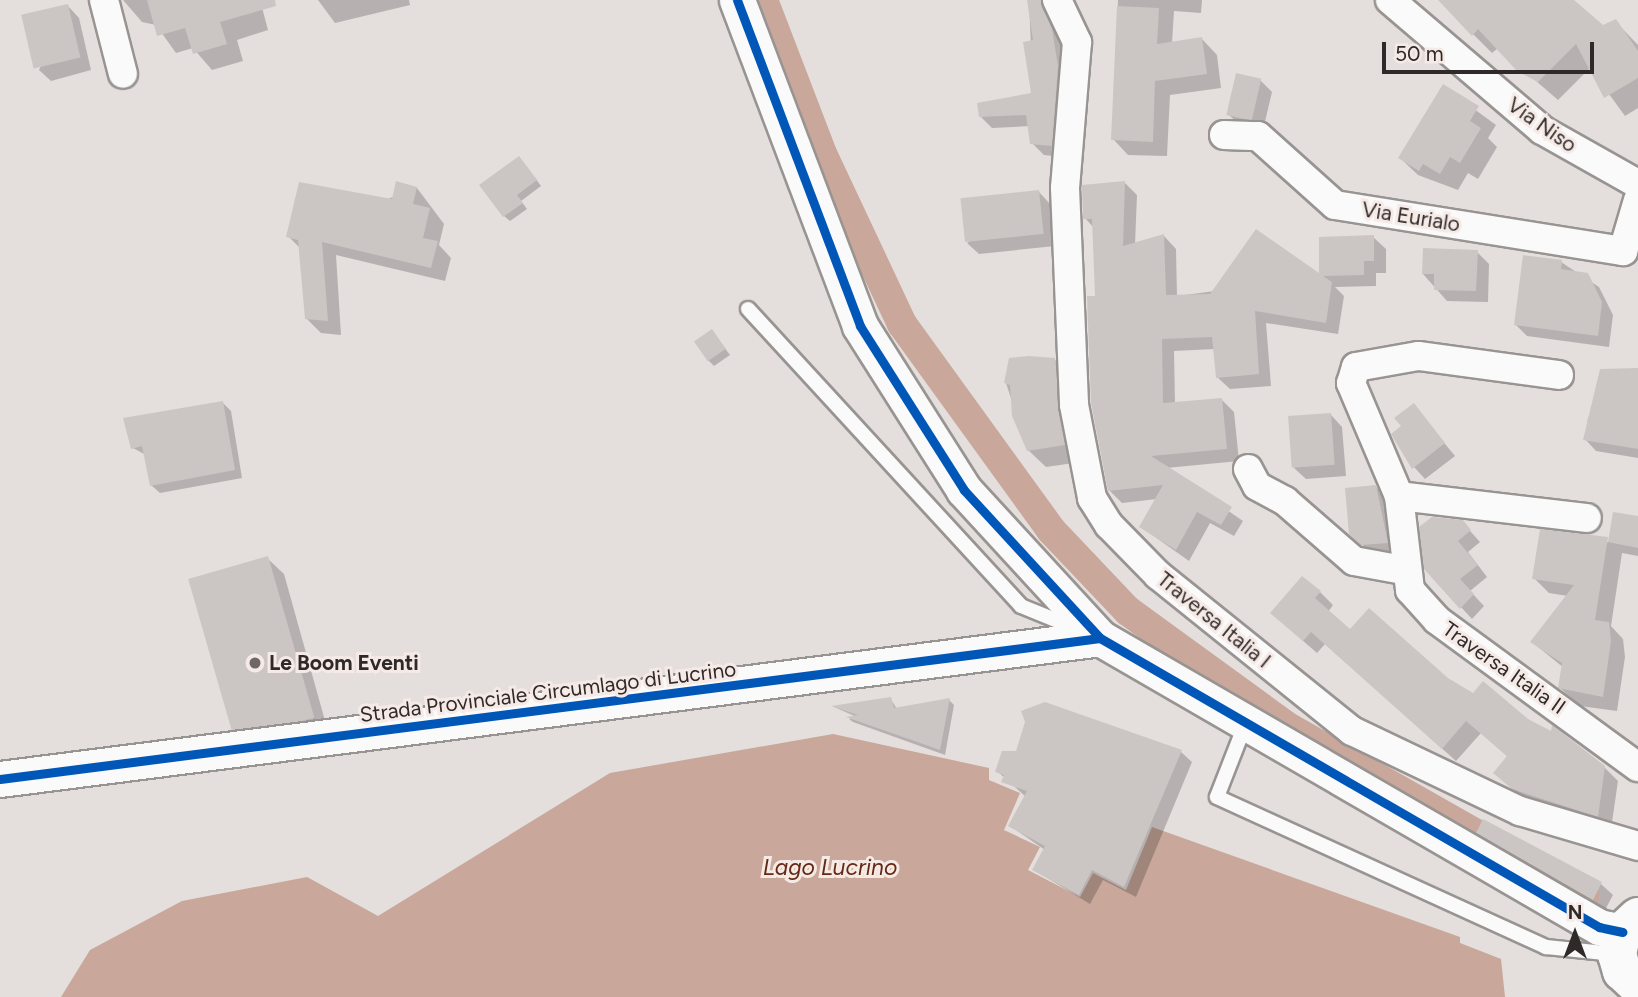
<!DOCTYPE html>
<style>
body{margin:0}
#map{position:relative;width:1638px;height:997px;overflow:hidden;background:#e4dedc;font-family:Figtree,sans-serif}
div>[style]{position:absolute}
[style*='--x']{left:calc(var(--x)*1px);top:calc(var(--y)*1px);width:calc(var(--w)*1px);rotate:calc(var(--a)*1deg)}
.water>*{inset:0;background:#c9a79a}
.shadow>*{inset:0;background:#0003}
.canal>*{height:30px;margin:-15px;padding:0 15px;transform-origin:15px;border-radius:15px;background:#c9a79a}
.building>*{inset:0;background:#cbc6c4;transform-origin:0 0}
.roads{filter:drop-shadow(2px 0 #989492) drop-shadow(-2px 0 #989492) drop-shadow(0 2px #989492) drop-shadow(0 -2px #989492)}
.service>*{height:14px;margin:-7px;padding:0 7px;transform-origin:7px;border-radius:7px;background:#fbfafa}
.minor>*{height:28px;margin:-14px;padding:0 14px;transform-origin:14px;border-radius:14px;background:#fbfafa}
.tertiary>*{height:35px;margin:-17.5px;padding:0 17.5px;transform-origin:17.5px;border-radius:17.5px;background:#fbfafa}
.secondary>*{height:38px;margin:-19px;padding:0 19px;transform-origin:19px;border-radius:19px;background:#fbfafa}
.cycleway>*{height:9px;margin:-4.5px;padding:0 4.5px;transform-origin:4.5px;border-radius:4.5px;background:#0057b8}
.dots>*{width:19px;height:19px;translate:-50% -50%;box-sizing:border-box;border:4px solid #f6eae6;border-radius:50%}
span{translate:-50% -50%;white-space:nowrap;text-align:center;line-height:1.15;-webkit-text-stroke:6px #f6eae6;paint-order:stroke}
.street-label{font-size:21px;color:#2f2a29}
.poi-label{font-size:21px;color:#2f2a29;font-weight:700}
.left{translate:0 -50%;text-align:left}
.water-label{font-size:23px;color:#642912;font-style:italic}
.north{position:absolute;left:1540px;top:899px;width:70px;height:70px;-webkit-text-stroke:5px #f6eae6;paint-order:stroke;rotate:0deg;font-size:19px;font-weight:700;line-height:28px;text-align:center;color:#2f2a29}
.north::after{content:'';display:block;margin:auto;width:24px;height:32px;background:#2f2a29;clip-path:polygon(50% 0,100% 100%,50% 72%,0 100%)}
.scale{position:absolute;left:1382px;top:42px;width:212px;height:32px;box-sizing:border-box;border:4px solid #2f2a29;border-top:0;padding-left:9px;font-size:21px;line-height:24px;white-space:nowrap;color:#2f2a29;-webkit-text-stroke:5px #f6eae6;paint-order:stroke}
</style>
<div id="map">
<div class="water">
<div style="clip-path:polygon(833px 734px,989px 768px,989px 780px,1020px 793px,1004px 830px,1040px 847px,1028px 870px,1080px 897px,1093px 873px,1126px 890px,1152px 827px,1460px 937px,1460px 943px,1501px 959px,1505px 997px,61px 997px,90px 950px,182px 901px,307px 877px,378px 916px,610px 773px)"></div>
</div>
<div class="shadow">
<div style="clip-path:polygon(123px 0,260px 0,268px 30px,237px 40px,243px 61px,212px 70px,193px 48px,176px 53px,156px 25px,142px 22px)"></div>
<div style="clip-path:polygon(318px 0,409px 0,410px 5px,335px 23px)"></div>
<div style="clip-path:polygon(1029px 0,1055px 0,1051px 12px,1069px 79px,1063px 157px,1044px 155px,1032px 143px,1030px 126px,992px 128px,981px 117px,1033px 95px)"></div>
<div style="clip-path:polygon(1118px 0,1202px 0,1201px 13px,1174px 11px,1172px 43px,1202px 39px,1217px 55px,1221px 88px,1170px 95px,1167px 156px,1128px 155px,1113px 139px)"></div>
<div style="clip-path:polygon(1439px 0,1571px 0,1603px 27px,1615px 21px,1638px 45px,1638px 108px,1625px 116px,1590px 68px,1558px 100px,1498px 48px,1492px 53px)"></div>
<div style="clip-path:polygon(68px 6px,79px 18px,91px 70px,51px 81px,39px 70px)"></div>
<div style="clip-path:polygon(1260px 80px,1272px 92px,1263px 130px,1241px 126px,1229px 115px)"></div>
<div style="clip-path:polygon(1444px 87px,1496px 125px,1488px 138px,1497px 147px,1478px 179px,1468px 173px,1458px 190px,1418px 175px,1400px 158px)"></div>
<div style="clip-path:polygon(524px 163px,541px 186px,521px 201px,527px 209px,510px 221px,504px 216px)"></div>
<div style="clip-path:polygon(1124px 182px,1137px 195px,1135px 245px,1164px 236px,1176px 249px,1177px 296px,1321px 277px,1373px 237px,1386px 249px,1386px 273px,1376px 273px,1376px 286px,1335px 287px,1344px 296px,1338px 334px,1266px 323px,1271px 386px,1230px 389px,1217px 377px,1215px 349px,1174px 351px,1175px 404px,1222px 400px,1234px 412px,1239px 461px,1166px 468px,1243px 521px,1234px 536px,1210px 523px,1189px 561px,1141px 527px,1157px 499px,1122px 503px,1109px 490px,1094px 228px,1085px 218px)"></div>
<div style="clip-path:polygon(417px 188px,444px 224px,439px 245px,451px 258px,445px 281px,336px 255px,341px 335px,321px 333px,307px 319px,301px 249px,288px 236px)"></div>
<div style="clip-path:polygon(1039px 192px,1050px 204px,1055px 246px,979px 254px,967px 243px)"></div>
<div style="clip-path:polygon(1477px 252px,1489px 264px,1488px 302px,1447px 301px,1423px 274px)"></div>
<div style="clip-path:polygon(1561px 262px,1599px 287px,1613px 315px,1609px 347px,1527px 336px,1515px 324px)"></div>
<div style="clip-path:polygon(712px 331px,730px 355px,714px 366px,708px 360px)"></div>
<div style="clip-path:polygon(1055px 360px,1072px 377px,1081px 462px,1046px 467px,1028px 450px,1006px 383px)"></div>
<div style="clip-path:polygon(1638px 370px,1638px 458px,1596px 451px,1585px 439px,1588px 418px)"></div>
<div style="clip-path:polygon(222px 402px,231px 411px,242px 478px,160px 493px,151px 485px,146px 455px,133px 448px)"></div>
<div style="clip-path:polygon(1413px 405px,1455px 456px,1425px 479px,1414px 467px,1403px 427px)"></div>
<div style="clip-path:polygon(1331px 415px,1342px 427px,1346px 476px,1306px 479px,1294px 468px)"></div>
<div style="clip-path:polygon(1376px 487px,1388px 499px,1398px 554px,1375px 556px,1350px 534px)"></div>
<div style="clip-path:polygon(1638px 518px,1638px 556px,1622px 553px,1611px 626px,1623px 639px,1625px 657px,1617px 711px,1580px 706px,1560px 688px,1564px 668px,1532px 642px,1568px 596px,1549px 593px,1534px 578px,1610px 541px)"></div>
<div style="clip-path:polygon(1462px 522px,1480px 542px,1468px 552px,1487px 577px,1470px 591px,1484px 606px,1472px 619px,1426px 569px)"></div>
<div style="clip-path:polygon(267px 558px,284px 574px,329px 735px,248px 745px,232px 728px)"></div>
<div style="clip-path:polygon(1320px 592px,1333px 605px,1328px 612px,1350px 631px,1604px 767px,1618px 781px,1611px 829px,1527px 802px,1495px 773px,1508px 757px,1481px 733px,1456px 761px,1325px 644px,1317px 653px,1286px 626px)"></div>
<div style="clip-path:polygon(890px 698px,897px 709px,949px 700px,954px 705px,945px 755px,853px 722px,849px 719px,857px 717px,834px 707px)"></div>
<div style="clip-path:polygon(1181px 752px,1192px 762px,1136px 897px,1103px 880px,1090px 904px,1034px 870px,1045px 850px,1010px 826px,1026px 797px,997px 771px)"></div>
<div style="clip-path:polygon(1484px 822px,1601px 884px,1613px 895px,1605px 910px,1490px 844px,1478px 832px)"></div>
</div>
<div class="canal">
<div style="--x:763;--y:0;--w:167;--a:69"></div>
<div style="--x:823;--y:156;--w:186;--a:64.8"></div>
<div style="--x:902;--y:324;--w:254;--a:54.1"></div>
<div style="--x:1051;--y:530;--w:112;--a:46.5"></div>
<div style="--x:1128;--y:611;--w:195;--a:36"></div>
<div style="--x:1286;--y:726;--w:343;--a:29.6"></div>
</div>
<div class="building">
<div style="clip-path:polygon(147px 0,275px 0,276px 6px,220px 22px,227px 44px,193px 54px,185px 28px,157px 36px)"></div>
<div style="clip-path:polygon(1027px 0,1041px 0,1052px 29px,1058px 66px,1052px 146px,1030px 144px,1026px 115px,979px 117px,977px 103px,1031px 93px,1023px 42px,1033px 40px)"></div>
<div style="clip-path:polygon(1438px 0,1574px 0,1603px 25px,1616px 19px,1638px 51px,1638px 78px,1604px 98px,1576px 44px,1538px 82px,1517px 71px,1478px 29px,1472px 36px)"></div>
<div style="left:68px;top:4px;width:55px;height:48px;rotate:77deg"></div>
<div style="clip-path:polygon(1117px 6px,1159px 8px,1157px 44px,1202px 37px,1207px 74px,1155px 81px,1153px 142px,1111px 140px)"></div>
<div style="left:1236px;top:73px;width:26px;height:43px;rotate:13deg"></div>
<div style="clip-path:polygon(1443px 84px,1479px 106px,1470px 121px,1481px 128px,1460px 163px,1450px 157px,1440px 174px,1423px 164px,1419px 171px,1398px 158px)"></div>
<div style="clip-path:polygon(519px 156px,537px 180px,517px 195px,523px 203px,503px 217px,479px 185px)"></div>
<div style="clip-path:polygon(396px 181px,417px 187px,413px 204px,430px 208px,423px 238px,438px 241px,431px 268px,322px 242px,328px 321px,305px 319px,298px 240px,286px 237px,299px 182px,392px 199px)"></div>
<div style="clip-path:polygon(1125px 181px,1123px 246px,1164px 234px,1166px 295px,1210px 294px,1256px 229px,1319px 273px,1319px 237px,1374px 235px,1374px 261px,1364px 261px,1364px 275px,1323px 276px,1332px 282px,1326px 323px,1255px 311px,1259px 374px,1216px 378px,1212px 337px,1162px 339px,1163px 403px,1222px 398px,1227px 449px,1151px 456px,1232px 507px,1221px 525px,1197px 512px,1176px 550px,1139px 527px,1163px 485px,1108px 491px,1091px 403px,1087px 296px,1095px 296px,1092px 219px,1083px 219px,1082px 185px)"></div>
<div style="left:1039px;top:190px;width:44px;height:79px;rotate:84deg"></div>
<div style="clip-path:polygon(1423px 248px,1478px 250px,1476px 291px,1434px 290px,1434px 274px,1422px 274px)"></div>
<div style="clip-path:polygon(1523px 255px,1562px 260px,1561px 269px,1588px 273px,1602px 302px,1598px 336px,1514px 325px)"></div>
<div style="left:712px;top:329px;width:24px;height:22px;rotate:55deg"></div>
<div style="clip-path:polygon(1029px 356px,1055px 358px,1065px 445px,1027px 451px,1012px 416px,1010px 385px,1004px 383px,1009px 358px)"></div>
<div style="clip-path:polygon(1638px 368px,1638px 449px,1583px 440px,1600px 369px)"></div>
<div style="clip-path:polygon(223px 401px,235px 470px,150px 486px,142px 446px,131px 449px,123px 418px)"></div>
<div style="clip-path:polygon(1414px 403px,1445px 443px,1412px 469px,1391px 434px,1401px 426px,1394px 418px)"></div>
<div style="left:1331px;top:413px;width:52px;height:43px;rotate:86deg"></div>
<div style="clip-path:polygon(1376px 485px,1388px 543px,1361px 545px,1349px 534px,1345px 488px)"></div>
<div style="clip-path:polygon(1613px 512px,1638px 516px,1638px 548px,1608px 542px)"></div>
<div style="clip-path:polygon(1432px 517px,1463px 520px,1471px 530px,1458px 541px,1478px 565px,1460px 579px,1474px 594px,1460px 609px,1424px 569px,1419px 527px)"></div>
<div style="clip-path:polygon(1540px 529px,1608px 537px,1595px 620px,1609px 622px,1611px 641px,1603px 697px,1558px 688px,1562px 663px,1530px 642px,1574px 585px,1532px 579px)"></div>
<div style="left:268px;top:556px;width:168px;height:83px;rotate:74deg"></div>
<div style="clip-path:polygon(1302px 576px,1321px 591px,1315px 598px,1350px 629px,1369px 608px,1448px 678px,1473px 693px,1483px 681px,1528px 719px,1551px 731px,1552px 725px,1605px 766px,1598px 817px,1512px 789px,1493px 773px,1507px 756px,1466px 721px,1442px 749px,1311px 632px,1303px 641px,1270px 613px)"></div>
<div style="clip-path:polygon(891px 697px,894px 708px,950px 698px,940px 750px,846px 717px,858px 715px,831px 706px)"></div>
<div style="clip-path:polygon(1045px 702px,1182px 750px,1124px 887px,1092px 870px,1079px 895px,1032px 870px,1045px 846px,1008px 826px,1027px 791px,1001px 782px,1004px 775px,995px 772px,1002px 751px,1016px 751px,1025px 722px,1021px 711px)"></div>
<div style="clip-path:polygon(1483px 819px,1602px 882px,1593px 900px,1476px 833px)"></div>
</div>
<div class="roads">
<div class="service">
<div style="--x:748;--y:309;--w:403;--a:47.4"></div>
<div style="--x:1021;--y:606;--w:64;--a:22.1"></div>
<div style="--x:1245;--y:725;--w:77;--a:111.3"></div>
<div style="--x:1217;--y:797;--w:362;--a:24.5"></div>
<div style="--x:1546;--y:947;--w:69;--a:5.8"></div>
</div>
<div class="minor">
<div style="--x:104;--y:0;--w:76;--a:75.6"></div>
<div style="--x:1057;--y:0;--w:47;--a:64.5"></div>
<div style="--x:1077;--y:42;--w:146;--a:94.7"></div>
<div style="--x:1065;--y:188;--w:217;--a:87.6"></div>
<div style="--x:1074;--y:405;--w:95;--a:79"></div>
<div style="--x:1092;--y:498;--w:32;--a:58"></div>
<div style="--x:1109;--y:525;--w:70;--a:45.6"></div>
<div style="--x:1158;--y:575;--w:249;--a:38.8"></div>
<div style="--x:1352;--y:731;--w:186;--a:25.5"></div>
<div style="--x:1520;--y:811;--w:123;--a:16.5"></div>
<div style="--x:1390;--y:0;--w:200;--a:40.5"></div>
<div style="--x:1542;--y:130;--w:110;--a:29.4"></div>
<div style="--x:1224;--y:135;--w:34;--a:2"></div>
<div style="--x:1258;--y:136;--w:103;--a:41.9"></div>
<div style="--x:1335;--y:205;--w:292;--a:9.1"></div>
<div style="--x:1623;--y:251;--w:53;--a:-73.6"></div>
<div style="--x:1559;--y:375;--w:142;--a:-172.3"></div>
<div style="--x:1418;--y:356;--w:63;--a:169.9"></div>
<div style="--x:1356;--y:367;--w:17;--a:107"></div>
<div style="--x:1351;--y:383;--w:123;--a:67"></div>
<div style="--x:1399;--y:496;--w:95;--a:83.3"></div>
<div style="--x:1410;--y:590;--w:40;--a:48"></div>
<div style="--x:1437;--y:620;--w:249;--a:36.2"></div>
<div style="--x:1248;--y:469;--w:19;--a:62"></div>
<div style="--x:1257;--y:486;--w:32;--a:28"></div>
<div style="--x:1285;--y:501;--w:91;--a:41"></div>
<div style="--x:1354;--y:561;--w:50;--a:10.4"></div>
<div style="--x:1399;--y:496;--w:189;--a:6.7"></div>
</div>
<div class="tertiary">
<div style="--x:737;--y:0;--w:348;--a:69.3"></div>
<div style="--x:860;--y:326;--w:194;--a:57.6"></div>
<div style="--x:964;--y:490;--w:201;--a:47.4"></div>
<div style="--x:1100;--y:638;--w:577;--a:30.08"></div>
<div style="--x:1599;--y:927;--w:24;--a:12"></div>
<div style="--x:0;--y:779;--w:1109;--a:-7.3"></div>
</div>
<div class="secondary">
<div style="--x:1638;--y:917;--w:22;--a:137"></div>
<div style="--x:1622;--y:932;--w:23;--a:103"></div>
<div style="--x:1617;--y:954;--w:18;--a:74"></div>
<div style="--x:1622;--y:971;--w:22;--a:43"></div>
</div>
</div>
<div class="cycleway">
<div style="--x:737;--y:0;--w:348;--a:69.3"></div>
<div style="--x:860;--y:326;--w:194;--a:57.6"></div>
<div style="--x:964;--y:490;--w:201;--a:47.4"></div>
<div style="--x:1100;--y:638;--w:577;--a:30.08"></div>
<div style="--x:1599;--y:927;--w:24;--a:12"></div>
<div style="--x:0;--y:779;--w:1109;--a:-7.3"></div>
</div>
<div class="dots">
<div style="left:255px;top:663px;background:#6e6968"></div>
</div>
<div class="street-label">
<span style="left:1542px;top:125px;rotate:35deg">Via Niso</span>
<span style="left:1411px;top:217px;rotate:9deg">Via Eurialo</span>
<span style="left:1214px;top:620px;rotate:39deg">Traversa Italia I</span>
<span style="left:1504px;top:668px;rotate:35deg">Traversa Italia II</span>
<span style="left:548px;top:692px;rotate:-7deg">Strada Provinciale Circumlago di Lucrino</span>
</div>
<div class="poi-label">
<span class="left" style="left:269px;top:663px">Le Boom Eventi</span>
</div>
<div class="water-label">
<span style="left:830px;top:867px">Lago Lucrino</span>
</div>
<div class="north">N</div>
<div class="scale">50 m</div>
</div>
